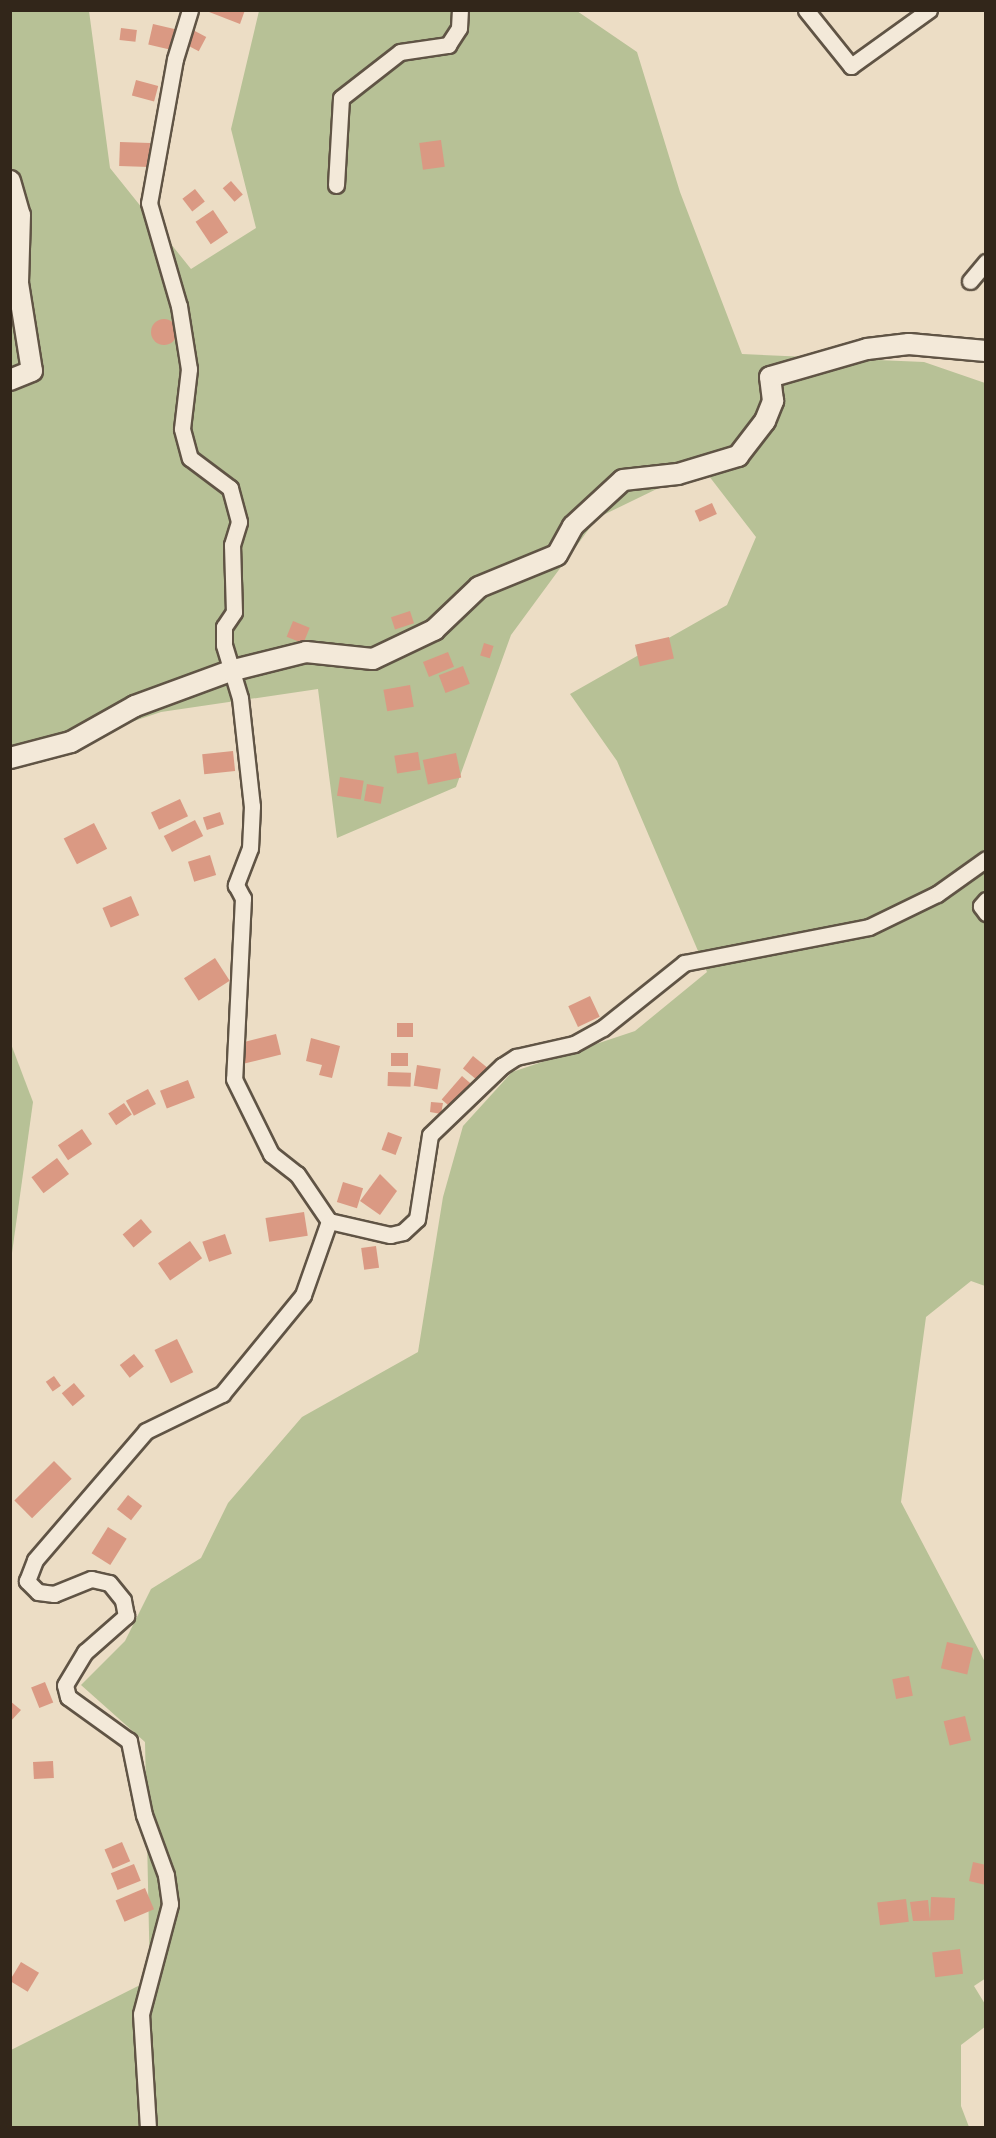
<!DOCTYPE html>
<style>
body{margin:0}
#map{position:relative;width:996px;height:2138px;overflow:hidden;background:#ecddc5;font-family:"IM FELL English",serif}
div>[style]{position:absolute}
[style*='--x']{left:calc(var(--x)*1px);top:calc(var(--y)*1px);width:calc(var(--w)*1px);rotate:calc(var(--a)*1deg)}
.green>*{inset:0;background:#b7c196}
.building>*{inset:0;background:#da9983;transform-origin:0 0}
.round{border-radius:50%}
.roads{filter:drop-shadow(2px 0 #605445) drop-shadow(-2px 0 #605445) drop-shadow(0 2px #605445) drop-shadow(0 -2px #605445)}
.minor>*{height:15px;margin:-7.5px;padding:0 7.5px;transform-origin:7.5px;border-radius:7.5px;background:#f3e9d9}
.tertiary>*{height:20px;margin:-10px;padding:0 10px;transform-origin:10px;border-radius:10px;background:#f3e9d9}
span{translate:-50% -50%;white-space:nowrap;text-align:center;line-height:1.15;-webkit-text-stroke:4.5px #f3e9d9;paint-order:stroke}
.frame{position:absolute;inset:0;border:12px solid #32261a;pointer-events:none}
</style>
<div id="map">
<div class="green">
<div style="clip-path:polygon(11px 11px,89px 11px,110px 168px,191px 269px,256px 228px,231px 129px,259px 11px,577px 11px,637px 52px,680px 192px,742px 354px,924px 362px,985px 383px,985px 1286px,971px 1281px,926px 1317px,901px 1502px,985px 1662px,986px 1978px,974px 1986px,985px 2004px,986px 2026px,961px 2045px,961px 2106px,969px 2127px,11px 2128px,11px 2050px,150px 1980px,145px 1742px,81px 1685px,125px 1641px,151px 1589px,201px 1558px,228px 1503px,302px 1417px,418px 1352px,443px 1197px,463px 1126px,512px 1072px,635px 1031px,707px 972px,617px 761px,570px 694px,727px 605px,756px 537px,702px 467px,597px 518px,511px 635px,456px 787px,337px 838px,318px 689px,161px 712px,11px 762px)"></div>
<div style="clip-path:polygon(11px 1044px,33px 1102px,11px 1260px)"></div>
</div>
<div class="building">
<div style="clip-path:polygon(204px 10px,245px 10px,240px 24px)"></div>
<div style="left:153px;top:24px;width:23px;height:21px;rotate:13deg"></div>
<div style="left:121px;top:28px;width:16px;height:12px;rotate:7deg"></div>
<div style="left:193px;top:30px;width:15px;height:16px;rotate:28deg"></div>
<div style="left:136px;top:80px;width:23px;height:16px;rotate:15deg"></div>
<div style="left:441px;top:140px;width:27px;height:22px;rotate:82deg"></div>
<div style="left:120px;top:142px;width:30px;height:24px;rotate:2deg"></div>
<div style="left:231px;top:181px;width:18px;height:11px;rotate:49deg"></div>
<div style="left:195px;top:189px;width:16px;height:16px;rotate:52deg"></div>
<div style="left:213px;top:210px;width:27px;height:21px;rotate:56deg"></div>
<div class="round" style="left:151px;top:319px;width:26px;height:26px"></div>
<div style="left:712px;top:503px;width:12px;height:19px;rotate:66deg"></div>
<div style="left:410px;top:611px;width:13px;height:20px;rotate:72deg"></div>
<div style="left:293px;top:621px;width:18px;height:17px;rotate:22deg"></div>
<div style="left:669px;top:637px;width:22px;height:35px;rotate:77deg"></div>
<div style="left:484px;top:643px;width:10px;height:13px;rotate:17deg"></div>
<div style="left:448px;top:652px;width:16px;height:27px;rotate:68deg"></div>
<div style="left:463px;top:666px;width:19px;height:26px;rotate:69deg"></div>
<div style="left:410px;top:685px;width:22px;height:27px;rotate:80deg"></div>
<div style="left:233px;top:751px;width:20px;height:31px;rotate:84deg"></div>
<div style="left:418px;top:752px;width:18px;height:24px;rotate:81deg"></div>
<div style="left:456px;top:753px;width:25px;height:34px;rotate:78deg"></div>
<div style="left:340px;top:777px;width:24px;height:19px;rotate:9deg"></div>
<div style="left:367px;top:784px;width:17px;height:17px;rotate:10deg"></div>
<div style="left:180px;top:799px;width:19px;height:32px;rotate:65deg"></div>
<div style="left:220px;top:812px;width:13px;height:18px;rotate:72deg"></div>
<div style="left:195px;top:820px;width:18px;height:35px;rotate:63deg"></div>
<div style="left:94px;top:823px;width:29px;height:34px;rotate:63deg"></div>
<div style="left:210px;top:855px;width:21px;height:23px;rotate:73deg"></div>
<div style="left:131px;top:896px;width:21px;height:31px;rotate:67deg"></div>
<div style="left:215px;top:958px;width:27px;height:37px;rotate:57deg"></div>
<div style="left:590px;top:996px;width:23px;height:24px;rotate:65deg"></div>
<div style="left:397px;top:1023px;width:16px;height:14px"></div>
<div style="left:276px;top:1034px;width:21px;height:40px;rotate:76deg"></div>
<div style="clip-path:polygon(311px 1038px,340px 1046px,332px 1078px,319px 1075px,322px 1065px,306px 1061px)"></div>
<div style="left:391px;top:1053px;width:17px;height:13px"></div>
<div style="left:473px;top:1056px;width:21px;height:16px;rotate:39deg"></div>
<div style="left:417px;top:1065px;width:24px;height:21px;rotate:9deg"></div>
<div style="left:388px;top:1072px;width:23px;height:14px;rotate:2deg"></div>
<div style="left:462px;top:1076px;width:18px;height:31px;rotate:41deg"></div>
<div style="left:188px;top:1080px;width:19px;height:30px;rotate:69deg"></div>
<div style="left:148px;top:1089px;width:17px;height:25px;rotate:62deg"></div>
<div style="clip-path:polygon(431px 1102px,443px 1103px,441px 1114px,430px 1112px)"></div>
<div style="left:124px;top:1103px;width:14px;height:19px;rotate:56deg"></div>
<div style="left:82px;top:1129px;width:18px;height:29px;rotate:56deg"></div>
<div style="left:388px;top:1132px;width:15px;height:19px;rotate:20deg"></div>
<div style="left:57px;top:1158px;width:20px;height:32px;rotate:53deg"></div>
<div style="clip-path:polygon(380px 1174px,397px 1191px,380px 1215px,360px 1201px)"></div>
<div style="left:343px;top:1182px;width:21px;height:21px;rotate:17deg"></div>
<div style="left:304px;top:1212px;width:24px;height:39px;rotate:81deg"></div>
<div style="left:141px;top:1219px;width:17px;height:24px;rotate:50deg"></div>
<div style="left:225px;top:1234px;width:21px;height:24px;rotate:71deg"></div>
<div style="left:190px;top:1241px;width:21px;height:39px;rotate:55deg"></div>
<div style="left:376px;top:1246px;width:22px;height:15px;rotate:82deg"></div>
<div style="left:177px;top:1339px;width:37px;height:25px;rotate:64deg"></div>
<div style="left:134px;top:1354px;width:16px;height:18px;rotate:52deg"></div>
<div style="left:54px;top:1376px;width:12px;height:10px;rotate:55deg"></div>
<div style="left:74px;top:1383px;width:17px;height:16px;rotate:50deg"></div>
<div style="left:54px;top:1461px;width:25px;height:56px;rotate:45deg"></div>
<div style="left:128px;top:1495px;width:18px;height:18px;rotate:38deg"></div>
<div style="left:108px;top:1527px;width:22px;height:31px;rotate:32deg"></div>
<div style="left:947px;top:1642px;width:27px;height:27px;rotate:13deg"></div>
<div style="left:909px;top:1676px;width:20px;height:17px;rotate:79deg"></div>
<div style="left:45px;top:1682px;width:22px;height:15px;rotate:68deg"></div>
<div style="clip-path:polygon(10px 1701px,21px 1710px,10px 1722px)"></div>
<div style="left:965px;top:1716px;width:25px;height:22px;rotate:76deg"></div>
<div style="left:53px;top:1761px;width:17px;height:20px;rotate:87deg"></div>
<div style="left:122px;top:1842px;width:21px;height:19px;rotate:67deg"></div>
<div style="clip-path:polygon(973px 1862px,986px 1865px,986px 1885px,969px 1881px)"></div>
<div style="left:134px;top:1864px;width:18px;height:25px;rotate:68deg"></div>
<div style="left:145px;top:1888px;width:23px;height:32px;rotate:67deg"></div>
<div style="clip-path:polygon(931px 1897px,955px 1898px,954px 1920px,913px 1921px,910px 1902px,928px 1900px,930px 1919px)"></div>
<div style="left:906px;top:1899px;width:23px;height:29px;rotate:83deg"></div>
<div style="left:960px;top:1949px;width:25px;height:28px;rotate:83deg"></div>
<div style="left:21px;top:1962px;width:21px;height:22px;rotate:31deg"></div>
</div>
<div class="roads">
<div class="minor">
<div style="--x:190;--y:10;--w:51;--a:107"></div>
<div style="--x:175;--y:59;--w:146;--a:100.2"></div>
<div style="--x:149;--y:203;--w:107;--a:73.8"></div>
<div style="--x:179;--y:306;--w:64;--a:81"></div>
<div style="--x:189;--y:369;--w:60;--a:96.7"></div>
<div style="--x:182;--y:429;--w:30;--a:75"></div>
<div style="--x:190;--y:458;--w:50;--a:36.9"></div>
<div style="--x:230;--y:488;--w:35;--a:75"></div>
<div style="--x:239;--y:522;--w:24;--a:107"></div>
<div style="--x:232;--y:545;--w:67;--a:88.3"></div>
<div style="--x:234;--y:612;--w:18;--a:124"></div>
<div style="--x:224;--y:627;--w:18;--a:90"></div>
<div style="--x:224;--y:645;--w:55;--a:73.2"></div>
<div style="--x:240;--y:698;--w:109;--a:83.7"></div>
<div style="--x:252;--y:806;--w:42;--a:92.7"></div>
<div style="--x:250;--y:848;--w:40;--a:111"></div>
<div style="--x:236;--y:885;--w:15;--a:62"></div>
<div style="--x:243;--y:898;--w:181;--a:92.8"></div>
<div style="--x:234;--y:1079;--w:84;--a:63.7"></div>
<div style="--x:271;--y:1154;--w:33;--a:38"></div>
<div style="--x:297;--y:1174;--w:57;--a:55.8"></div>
<div style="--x:806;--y:10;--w:72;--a:51.2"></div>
<div style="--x:851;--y:66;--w:96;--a:-35.7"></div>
<div style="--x:336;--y:185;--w:87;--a:-86.7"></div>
<div style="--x:341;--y:98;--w:75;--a:-37.9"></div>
<div style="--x:400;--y:52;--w:49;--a:-8.3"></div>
<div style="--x:448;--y:45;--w:20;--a:-57"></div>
<div style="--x:459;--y:28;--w:18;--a:-87"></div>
<div style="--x:970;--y:281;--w:25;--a:-50"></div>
<div style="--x:986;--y:900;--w:8;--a:130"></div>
<div style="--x:981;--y:906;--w:9;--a:54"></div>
<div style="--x:148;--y:2128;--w:114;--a:-93.5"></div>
<div style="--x:141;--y:2014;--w:114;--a:-75.2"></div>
<div style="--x:170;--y:1904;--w:29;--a:-98"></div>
<div style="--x:166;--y:1875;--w:64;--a:-110.1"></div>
<div style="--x:144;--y:1815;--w:76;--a:-101.5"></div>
<div style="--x:129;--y:1741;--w:75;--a:-144.2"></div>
<div style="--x:68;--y:1697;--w:12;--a:-104"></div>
<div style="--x:65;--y:1685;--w:39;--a:-59"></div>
<div style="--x:85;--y:1652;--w:55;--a:-41.3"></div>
<div style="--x:126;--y:1616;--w:16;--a:-101"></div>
<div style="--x:123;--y:1600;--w:22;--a:-129"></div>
<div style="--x:109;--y:1583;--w:18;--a:-167"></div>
<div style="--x:91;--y:1579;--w:40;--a:158"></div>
<div style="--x:54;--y:1594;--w:16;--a:-173"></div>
<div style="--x:38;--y:1592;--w:16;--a:-135"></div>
<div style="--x:27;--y:1581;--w:22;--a:-69"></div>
<div style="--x:35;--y:1560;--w:170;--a:-49.3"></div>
<div style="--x:146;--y:1431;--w:85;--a:-26"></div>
<div style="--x:222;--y:1394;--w:128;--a:-50.7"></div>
<div style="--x:303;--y:1295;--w:78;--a:-70.6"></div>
<div style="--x:329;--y:1221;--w:63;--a:12.9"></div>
<div style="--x:390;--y:1235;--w:13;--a:-13"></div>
<div style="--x:403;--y:1232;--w:19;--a:-43"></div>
<div style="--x:417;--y:1219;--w:85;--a:-81.2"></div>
<div style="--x:430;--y:1135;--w:100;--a:-43.8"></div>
<div style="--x:502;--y:1066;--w:17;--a:-33"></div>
<div style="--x:516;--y:1057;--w:59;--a:-12.6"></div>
<div style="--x:574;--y:1044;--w:33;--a:-29"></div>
<div style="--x:603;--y:1028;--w:104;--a:-38.7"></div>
<div style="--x:684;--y:963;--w:188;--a:-11"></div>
<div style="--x:869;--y:927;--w:76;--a:-25.9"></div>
<div style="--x:937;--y:894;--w:60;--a:-35.5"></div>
</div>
<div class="tertiary">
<div style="--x:10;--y:181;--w:35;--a:74"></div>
<div style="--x:20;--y:215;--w:68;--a:91.7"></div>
<div style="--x:18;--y:283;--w:89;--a:81"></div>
<div style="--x:32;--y:371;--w:24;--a:158"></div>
<div style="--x:10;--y:758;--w:63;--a:-14.7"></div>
<div style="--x:71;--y:742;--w:73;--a:-29.4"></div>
<div style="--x:135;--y:706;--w:101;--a:-20.2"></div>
<div style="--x:230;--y:671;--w:78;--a:-14"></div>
<div style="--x:306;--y:652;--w:67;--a:6"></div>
<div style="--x:373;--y:659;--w:68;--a:-25.4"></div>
<div style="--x:434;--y:630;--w:62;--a:-43.7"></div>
<div style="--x:479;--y:587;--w:84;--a:-22.3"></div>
<div style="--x:557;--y:555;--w:33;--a:-61"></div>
<div style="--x:573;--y:526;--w:68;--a:-42.6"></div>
<div style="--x:623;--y:480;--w:55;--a:-6.2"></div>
<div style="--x:678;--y:474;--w:63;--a:-16.7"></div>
<div style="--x:738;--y:456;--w:44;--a:-52.4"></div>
<div style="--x:765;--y:421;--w:22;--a:-68"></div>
<div style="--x:773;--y:401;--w:24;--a:-97"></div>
<div style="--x:770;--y:377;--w:101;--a:-16.1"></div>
<div style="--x:867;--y:349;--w:42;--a:-6.8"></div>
<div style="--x:909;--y:344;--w:77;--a:5.2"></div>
</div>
</div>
<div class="frame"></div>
</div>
